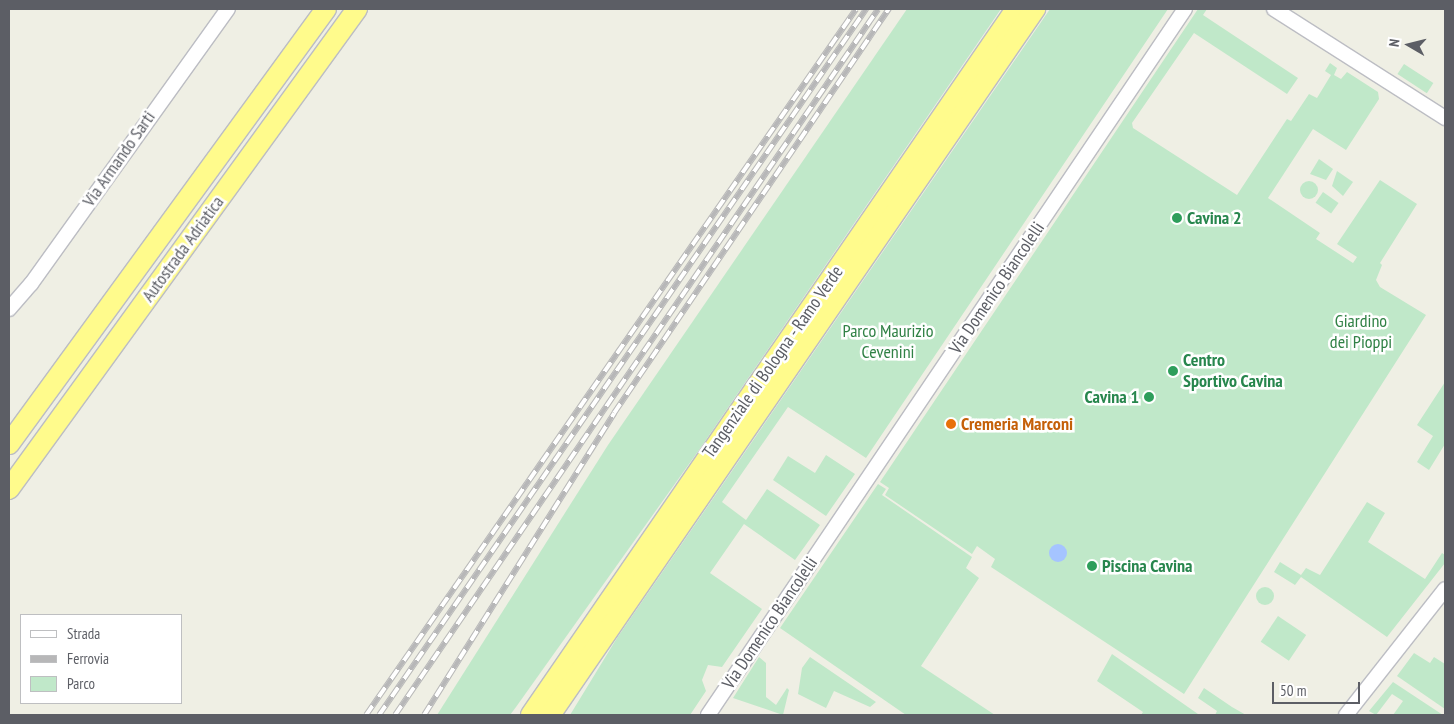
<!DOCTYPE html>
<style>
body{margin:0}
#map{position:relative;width:1454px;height:724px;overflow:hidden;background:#efefe4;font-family:"PT Sans Narrow",sans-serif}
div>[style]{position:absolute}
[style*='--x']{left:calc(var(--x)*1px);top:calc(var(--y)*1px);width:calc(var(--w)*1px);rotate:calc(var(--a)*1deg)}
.green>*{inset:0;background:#c0e8c9;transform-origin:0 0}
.round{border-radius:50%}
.water>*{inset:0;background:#a5c4ff}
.roads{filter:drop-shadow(1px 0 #bcbdc3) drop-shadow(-1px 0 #bcbdc3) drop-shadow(0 1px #bcbdc3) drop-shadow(0 -1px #bcbdc3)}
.minor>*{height:14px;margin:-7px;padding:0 7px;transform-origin:7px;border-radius:7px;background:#fff}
.highway>*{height:20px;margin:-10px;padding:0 10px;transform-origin:10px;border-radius:10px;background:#fffb8c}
.rail>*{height:5.5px;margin-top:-2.75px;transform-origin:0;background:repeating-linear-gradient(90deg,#fff 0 11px,#b7b7b8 0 22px);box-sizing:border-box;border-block:1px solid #b7b7b8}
.dots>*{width:14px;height:14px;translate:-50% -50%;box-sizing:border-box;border:2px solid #fff;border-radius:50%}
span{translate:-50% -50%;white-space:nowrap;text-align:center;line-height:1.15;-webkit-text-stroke:5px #fff;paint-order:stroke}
.street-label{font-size:18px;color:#5c5e65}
.leisure-label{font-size:18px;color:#27864d;font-weight:700}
.left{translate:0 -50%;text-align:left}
.right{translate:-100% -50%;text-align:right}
.park-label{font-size:18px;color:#308145}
.food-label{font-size:18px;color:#c56008;font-weight:700}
.frame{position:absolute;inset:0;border:10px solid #5c5e65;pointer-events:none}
.legend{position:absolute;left:20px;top:614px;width:162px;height:90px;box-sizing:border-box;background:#fff;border:1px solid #bebfc1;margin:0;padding:6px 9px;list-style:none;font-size:15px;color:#5c5e65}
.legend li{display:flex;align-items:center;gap:10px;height:25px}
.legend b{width:25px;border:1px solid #bebfc1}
.north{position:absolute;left:1384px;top:20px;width:50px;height:50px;-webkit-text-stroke:4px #fff;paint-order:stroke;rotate:278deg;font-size:14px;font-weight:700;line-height:20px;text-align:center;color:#5c5e65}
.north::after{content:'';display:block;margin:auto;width:18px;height:22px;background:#5c5e65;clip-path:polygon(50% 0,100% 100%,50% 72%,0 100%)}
.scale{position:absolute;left:1272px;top:682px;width:88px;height:22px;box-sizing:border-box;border:2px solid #5c5e65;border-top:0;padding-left:6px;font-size:15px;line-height:18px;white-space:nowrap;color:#5c5e65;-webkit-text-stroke:4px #fff;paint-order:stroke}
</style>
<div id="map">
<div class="green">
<div style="clip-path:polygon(907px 9px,1001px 9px,699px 450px,516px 707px,510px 715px,437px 715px,608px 445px)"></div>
<div style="clip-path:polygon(1050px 9px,1168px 9px,866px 458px,788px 407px,722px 502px,746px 520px,767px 489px,820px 525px,795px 560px,744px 524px,710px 573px,762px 609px,722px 667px,708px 665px,702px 680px,706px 691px,690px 715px,570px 715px,617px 638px)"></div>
<div style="clip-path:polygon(1198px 9px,1207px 9px,1203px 15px,1298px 78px,1287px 94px,1194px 33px,1132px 123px,1133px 128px,1237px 195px,1287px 119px,1291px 121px,1309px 94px,1317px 98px,1331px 75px,1325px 71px,1330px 63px,1337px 68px,1334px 75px,1341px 79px,1347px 72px,1378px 92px,1379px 99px,1346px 150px,1313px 129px,1268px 198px,1320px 233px,1316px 239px,1353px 263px,1357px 257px,1337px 244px,1380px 180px,1417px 204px,1380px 263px,1382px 265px,1376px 280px,1380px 287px,1426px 315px,1184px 694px,991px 567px,995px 559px,977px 546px,972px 554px,885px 495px,889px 488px,880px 482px)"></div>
<div style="left:1404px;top:64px;width:35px;height:12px;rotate:33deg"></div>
<div style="clip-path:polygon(1319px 159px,1333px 169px,1326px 180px,1310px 174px)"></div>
<div style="clip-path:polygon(1337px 171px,1353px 182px,1343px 196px,1332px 186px)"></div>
<div class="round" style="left:1300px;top:181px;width:18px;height:18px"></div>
<div style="left:1323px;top:192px;width:19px;height:13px;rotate:35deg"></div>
<div style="clip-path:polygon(1445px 382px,1445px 444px,1429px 470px,1417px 462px,1433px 436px,1417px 425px)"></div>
<div style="clip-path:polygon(826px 455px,855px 474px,826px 516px,773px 480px,788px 456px,815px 473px)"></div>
<div style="clip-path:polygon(878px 484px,886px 489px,882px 495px,972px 557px,966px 568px,979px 578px,921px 666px,995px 715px,906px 715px,780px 628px)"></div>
<div style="clip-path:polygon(1367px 502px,1385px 513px,1368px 542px,1425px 579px,1442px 553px,1445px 555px,1445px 563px,1387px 637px,1301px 577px,1295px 585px,1274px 572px,1280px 562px,1301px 575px,1306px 568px,1320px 575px)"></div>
<div class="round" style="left:1256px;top:587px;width:18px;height:18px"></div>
<div style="left:1278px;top:616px;width:34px;height:31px;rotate:34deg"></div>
<div style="clip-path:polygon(1414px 653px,1430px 663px,1434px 657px,1445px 664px,1445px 709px,1397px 676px)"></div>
<div style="clip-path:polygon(1112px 654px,1198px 714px,1197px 715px,1141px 715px,1143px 712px,1097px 681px)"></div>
<div style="clip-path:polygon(759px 657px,766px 663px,766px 697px,776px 705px,787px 688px,789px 690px,783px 715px,733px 698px)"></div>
<div style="clip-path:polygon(810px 657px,876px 702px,870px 707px,834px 691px,826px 708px,798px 694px,802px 668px)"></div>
<div style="clip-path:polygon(1393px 682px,1443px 715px,1393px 715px,1403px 701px,1392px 694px,1376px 715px,1369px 711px)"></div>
<div style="clip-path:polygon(1204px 688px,1232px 707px,1246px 715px,1215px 715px,1217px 711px,1198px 698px)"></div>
</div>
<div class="water">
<div class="round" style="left:1049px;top:544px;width:18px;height:18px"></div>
</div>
<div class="roads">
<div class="minor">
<div style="--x:1274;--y:9;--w:203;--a:32.5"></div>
<div style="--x:9;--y:309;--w:33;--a:-49"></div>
<div style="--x:31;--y:284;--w:338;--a:-54.4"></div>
<div style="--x:708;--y:715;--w:852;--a:-55.96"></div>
<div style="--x:1346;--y:715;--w:160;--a:-51.8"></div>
</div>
<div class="highway">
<div style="--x:9;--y:444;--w:538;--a:-53.92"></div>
<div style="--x:9;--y:489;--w:593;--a:-54.06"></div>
<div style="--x:531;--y:715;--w:857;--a:-55.51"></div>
<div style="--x:550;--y:715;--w:857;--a:-55.51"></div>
</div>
</div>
<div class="rail">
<div style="--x:366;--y:715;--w:859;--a:-55.24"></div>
<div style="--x:379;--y:715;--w:858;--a:-55.4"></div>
<div style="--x:395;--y:715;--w:855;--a:-55.62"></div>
<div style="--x:424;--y:715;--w:357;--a:-57.8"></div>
<div style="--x:614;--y:413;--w:489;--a:-55.8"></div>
</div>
<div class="dots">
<div style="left:1177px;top:218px;background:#2e9e5b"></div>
<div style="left:1173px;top:371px;background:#2e9e5b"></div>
<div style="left:1149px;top:397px;background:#2e9e5b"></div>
<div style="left:951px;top:424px;background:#e8710a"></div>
<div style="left:1092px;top:566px;background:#2e9e5b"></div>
</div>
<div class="street-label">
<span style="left:119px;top:159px;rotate:-55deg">Via Armando Sarti</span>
<span style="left:183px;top:249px;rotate:-54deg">Autostrada Adriatica</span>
<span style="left:997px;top:288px;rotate:-56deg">Via Domenico Biancolelli</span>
<span style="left:773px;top:362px;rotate:-55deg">Tangenziale di Bologna - Ramo Verde</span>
<span style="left:770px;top:623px;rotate:-56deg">Via Domenico Biancolelli</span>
</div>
<div class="leisure-label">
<span class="left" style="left:1187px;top:218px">Cavina 2</span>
<span class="left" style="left:1183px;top:371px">Centro<br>Sportivo Cavina</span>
<span class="right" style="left:1139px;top:397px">Cavina 1</span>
<span class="left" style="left:1102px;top:566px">Piscina Cavina</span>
</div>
<div class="park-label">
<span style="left:1361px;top:332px">Giardino<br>dei Pioppi</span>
<span style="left:888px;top:342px">Parco Maurizio<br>Cevenini</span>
</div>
<div class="food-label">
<span class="left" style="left:961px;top:424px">Cremeria Marconi</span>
</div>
<div class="frame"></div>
<ul class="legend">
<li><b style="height:6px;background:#fff"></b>Strada</li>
<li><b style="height:6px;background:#b7b7b8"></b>Ferrovia</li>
<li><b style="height:14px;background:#c0e8c9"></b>Parco</li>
</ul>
<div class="north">N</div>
<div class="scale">50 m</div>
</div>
